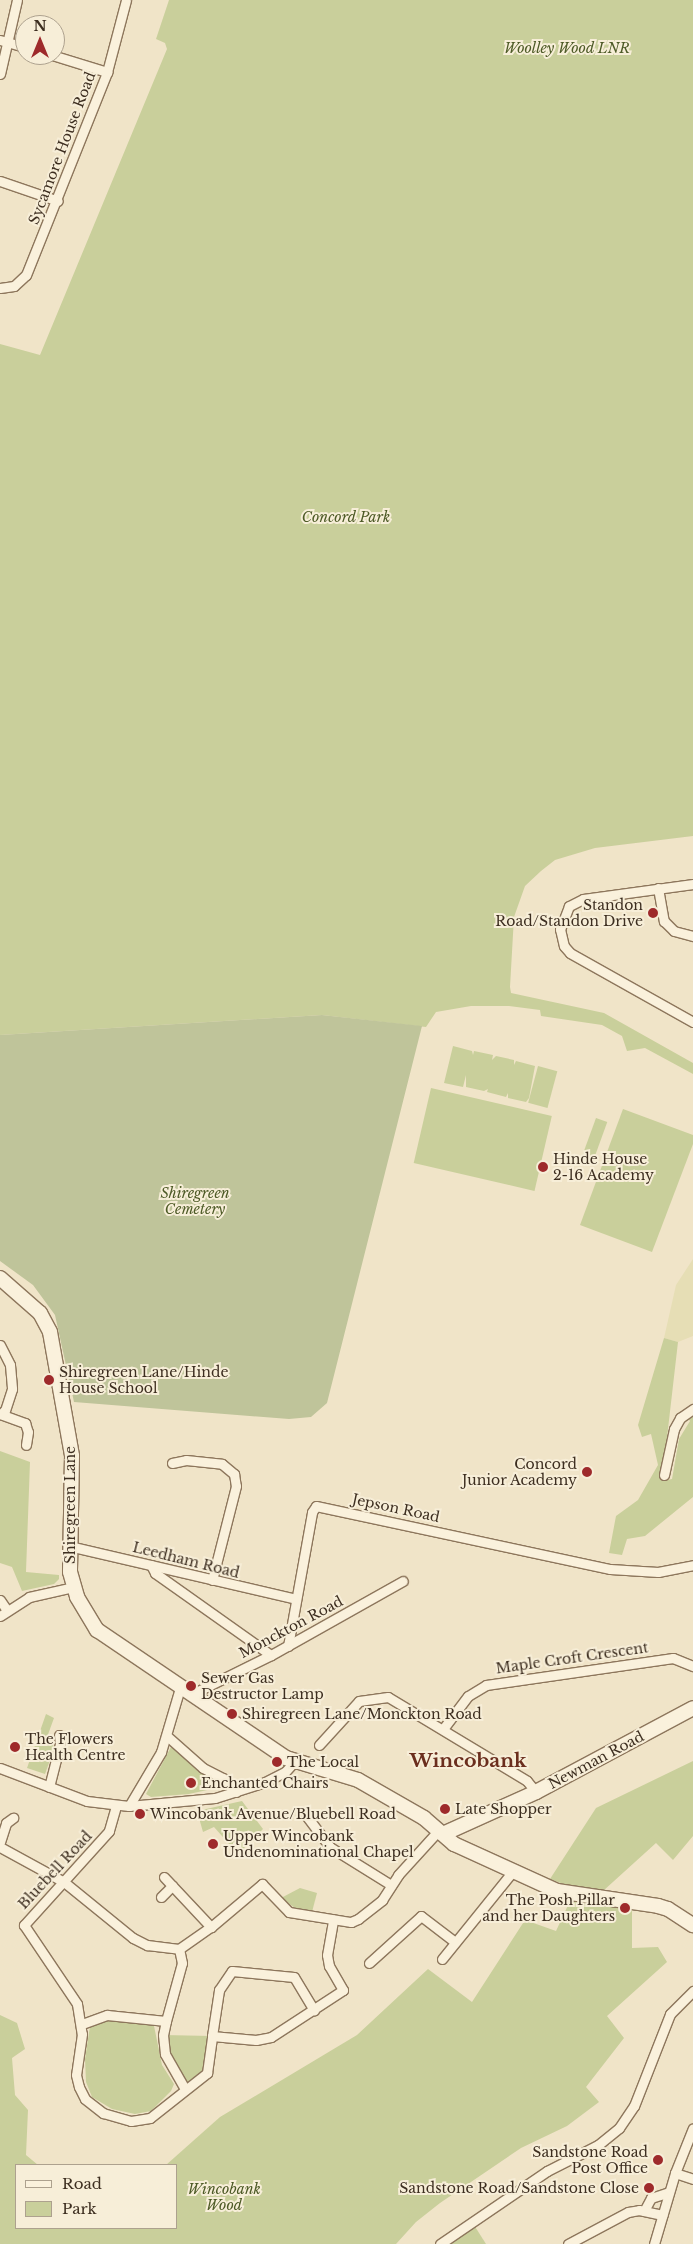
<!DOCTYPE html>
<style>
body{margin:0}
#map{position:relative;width:693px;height:2244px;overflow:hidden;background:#f0e4c8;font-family:"Libre Baskerville",serif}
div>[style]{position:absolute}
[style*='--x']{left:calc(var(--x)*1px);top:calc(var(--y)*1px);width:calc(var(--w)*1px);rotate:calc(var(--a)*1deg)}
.farmland>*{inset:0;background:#e6deb5}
.green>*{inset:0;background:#c9cf9b;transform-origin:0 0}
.cemetery>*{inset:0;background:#bfc49a}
.roads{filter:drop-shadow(1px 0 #8d765c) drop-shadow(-1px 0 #8d765c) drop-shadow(0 1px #8d765c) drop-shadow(0 -1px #8d765c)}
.street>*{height:9px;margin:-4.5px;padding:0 4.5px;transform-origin:4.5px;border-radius:4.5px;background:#faf1dc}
.secondary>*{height:14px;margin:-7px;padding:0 7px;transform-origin:7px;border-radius:7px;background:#faf1dc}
.dots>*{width:14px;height:14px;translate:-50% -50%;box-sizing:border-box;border:2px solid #f7eed8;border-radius:50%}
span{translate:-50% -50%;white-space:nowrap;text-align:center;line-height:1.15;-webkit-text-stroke:4px #f7eed8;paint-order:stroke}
.park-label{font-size:14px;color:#4d5a26;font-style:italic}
.street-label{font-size:14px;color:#3d2e20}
.poi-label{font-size:14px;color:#3d2e20}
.right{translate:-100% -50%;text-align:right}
.left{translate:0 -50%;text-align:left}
.district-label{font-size:19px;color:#6b2e1e;font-weight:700}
.legend{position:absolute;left:15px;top:2164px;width:162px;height:65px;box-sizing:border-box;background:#f7eed8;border:1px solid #ada18e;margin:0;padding:6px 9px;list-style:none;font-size:15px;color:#3d2e20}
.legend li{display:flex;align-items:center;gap:10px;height:25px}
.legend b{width:25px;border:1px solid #ada18e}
.north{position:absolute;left:15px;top:15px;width:50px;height:50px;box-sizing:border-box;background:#f7eed8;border:1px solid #ada18e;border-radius:50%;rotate:0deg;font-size:14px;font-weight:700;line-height:20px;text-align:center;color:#3d2e20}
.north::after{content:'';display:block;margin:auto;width:18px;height:22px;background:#9e2a2b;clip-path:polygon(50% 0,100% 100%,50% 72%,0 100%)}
</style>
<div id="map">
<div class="farmland">
<div style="clip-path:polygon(693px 1259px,693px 1336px,678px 1342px,664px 1338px,676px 1285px)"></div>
</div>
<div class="green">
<div style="clip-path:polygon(169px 0,693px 0,693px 836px,595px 848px,555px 860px,541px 871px,525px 886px,514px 917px,510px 987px,511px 993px,604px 1013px,693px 1063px,693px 1074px,645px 1048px,627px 1051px,622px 1036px,602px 1025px,541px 1016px,540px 1010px,509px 1006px,471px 1006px,436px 1012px,426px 1027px,322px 1015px,0 1035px,0 344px,40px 355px,167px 49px,165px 43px,156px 39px)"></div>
<div style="clip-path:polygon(453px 1046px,472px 1051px,473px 1055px,474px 1051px,493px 1055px,492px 1060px,496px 1056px,514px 1060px,514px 1065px,516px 1061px,535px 1066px,529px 1098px,526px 1102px,508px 1098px,508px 1093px,506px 1097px,487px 1092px,488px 1089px,484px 1091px,466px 1087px,466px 1075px,463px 1087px,444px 1083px)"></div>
<div style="left:538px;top:1066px;width:20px;height:38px;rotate:15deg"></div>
<div style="left:431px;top:1088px;width:124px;height:77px;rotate:13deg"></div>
<div style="clip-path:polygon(623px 1109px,693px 1135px,693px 1144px,652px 1252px,580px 1225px)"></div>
<div style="left:596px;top:1118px;width:12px;height:40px;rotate:20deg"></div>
<div style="clip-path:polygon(664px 1338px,678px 1342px,662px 1481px,672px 1479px,679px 1439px,690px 1421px,685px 1415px,693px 1412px,693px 1497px,645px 1536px,627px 1539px,622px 1555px,609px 1553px,616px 1516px,638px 1500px,658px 1465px,651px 1434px,642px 1437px,638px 1425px)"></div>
<div style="clip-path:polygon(0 1451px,30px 1462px,26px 1572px,59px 1575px,59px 1579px,54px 1584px,22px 1591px,12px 1567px,0 1563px)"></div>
<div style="clip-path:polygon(46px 1714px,54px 1718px,46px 1740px,53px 1744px,54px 1749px,45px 1774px,27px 1768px)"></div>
<div style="clip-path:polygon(171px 1747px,220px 1784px,221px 1787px,189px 1794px,151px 1797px,146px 1794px)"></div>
<div style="clip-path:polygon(693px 1761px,693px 1836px,673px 1860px,656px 1843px,603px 1891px,574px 1888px,550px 1879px,596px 1808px)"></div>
<div style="clip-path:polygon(242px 1801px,263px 1829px,238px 1854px,214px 1827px,203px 1832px,197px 1811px)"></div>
<div style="clip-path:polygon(300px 1888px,317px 1893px,312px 1912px,298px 1910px,281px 1898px)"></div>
<div style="clip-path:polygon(570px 1901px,632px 1906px,632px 1948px,658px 1947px,667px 1962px,607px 2016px,624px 2038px,586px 2087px,599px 2102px,567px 2126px,521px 2148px,440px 2203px,416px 2222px,396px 2244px,0 2244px,0 2015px,17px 2023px,25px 2049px,12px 2058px,15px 2095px,28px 2110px,26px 2155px,38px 2165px,16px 2165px,16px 2228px,176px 2228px,176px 2165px,166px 2165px,220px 2117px,357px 2035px,428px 1969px,472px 2002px,525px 1920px,556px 1931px)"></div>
<div style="clip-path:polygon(112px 2017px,153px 2021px,162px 2065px,174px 2084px,171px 2091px,151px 2111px,135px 2114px,112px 2109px,92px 2097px,86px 2082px,85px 2059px,90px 2026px)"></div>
<div style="clip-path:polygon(163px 2035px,212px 2036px,207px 2073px,185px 2089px,175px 2075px)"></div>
<div style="clip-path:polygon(474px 2225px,486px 2244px,447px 2244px)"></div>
</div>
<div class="cemetery">
<div style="clip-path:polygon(322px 1015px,422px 1026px,327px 1403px,311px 1417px,289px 1419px,74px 1402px,55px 1315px,33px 1285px,0 1261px,0 1035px)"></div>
</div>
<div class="roads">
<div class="street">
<div style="--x:0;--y:40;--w:26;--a:16"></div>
<div style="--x:52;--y:55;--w:58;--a:17.2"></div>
<div style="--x:0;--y:74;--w:76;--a:-77.1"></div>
<div style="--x:0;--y:181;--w:61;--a:19"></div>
<div style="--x:0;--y:288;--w:14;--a:-8"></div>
<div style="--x:14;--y:286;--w:16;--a:-43"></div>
<div style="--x:26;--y:275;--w:219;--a:-68.2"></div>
<div style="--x:107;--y:72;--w:74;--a:-75.2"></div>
<div style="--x:693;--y:884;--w:111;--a:172.2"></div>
<div style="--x:583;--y:899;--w:16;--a:153"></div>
<div style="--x:569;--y:906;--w:25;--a:111"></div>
<div style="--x:560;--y:929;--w:17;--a:77"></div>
<div style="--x:564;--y:946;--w:9;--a:49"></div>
<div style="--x:570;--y:953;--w:141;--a:29.3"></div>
<div style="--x:658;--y:888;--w:34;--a:80"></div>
<div style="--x:664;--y:921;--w:14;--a:45"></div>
<div style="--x:674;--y:931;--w:20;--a:15"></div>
<div style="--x:0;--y:1345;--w:22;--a:63"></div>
<div style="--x:10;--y:1365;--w:24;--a:85"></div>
<div style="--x:12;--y:1389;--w:22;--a:108"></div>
<div style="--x:5;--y:1410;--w:6;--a:135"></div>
<div style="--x:0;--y:1414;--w:27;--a:20"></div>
<div style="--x:25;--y:1423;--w:9;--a:72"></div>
<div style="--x:28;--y:1432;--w:13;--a:99"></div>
<div style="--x:172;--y:1463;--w:14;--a:-12"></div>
<div style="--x:186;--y:1460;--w:36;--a:6"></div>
<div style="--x:222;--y:1464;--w:16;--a:40"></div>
<div style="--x:234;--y:1474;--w:12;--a:81"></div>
<div style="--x:236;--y:1486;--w:97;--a:104.3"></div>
<div style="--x:664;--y:1475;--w:47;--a:-77.7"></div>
<div style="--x:674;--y:1429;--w:13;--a:-61"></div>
<div style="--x:680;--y:1418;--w:16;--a:-35"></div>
<div style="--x:69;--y:1546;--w:233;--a:13.1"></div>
<div style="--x:151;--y:1565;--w:9;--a:63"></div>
<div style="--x:155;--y:1573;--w:142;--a:35.3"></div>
<div style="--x:0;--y:1600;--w:11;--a:56"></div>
<div style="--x:0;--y:1616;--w:35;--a:-33"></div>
<div style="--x:29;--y:1597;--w:45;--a:-12.8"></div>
<div style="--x:288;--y:1646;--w:136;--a:-79.8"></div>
<div style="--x:312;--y:1512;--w:7;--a:-56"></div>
<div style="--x:316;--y:1506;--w:301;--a:12.1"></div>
<div style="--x:610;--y:1569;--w:48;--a:3.6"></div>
<div style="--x:658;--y:1572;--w:36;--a:-11"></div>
<div style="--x:190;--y:1695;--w:90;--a:-26.3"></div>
<div style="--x:271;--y:1655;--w:151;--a:-29.3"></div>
<div style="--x:443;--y:1729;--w:41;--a:-52.9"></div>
<div style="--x:468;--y:1696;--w:21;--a:-31"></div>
<div style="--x:486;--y:1685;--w:189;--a:-8.2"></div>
<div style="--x:673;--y:1658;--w:22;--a:22"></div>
<div style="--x:167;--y:1736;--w:48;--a:41.6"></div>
<div style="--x:203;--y:1768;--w:22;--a:27"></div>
<div style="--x:223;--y:1778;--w:19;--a:47"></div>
<div style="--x:319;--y:1745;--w:59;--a:-47.7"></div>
<div style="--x:359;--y:1701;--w:29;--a:-8"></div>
<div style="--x:388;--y:1697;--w:162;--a:31.1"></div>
<div style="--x:527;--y:1781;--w:14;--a:51"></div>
<div style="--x:0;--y:1768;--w:93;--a:20.8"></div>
<div style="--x:87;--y:1801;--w:42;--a:6.8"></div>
<div style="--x:129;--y:1806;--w:86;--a:-5.3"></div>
<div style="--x:215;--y:1798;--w:52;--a:-17.7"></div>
<div style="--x:265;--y:1782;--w:22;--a:-27"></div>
<div style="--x:285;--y:1772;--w:15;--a:-48"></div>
<div style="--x:49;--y:1787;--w:44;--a:-75.7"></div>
<div style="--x:60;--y:1744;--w:9;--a:-96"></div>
<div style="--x:116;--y:1806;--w:26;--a:106"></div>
<div style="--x:109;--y:1831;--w:127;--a:132.1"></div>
<div style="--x:24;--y:1925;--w:95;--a:56.1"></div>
<div style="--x:77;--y:2004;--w:30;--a:81"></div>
<div style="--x:82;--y:2034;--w:41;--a:98.3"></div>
<div style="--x:76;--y:2075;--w:12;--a:76"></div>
<div style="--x:79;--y:2087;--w:13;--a:63"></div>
<div style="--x:85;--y:2099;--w:23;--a:38"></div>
<div style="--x:103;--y:2113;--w:29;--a:16"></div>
<div style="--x:131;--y:2121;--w:19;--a:-9"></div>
<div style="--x:150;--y:2118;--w:73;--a:-38.3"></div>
<div style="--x:207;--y:2073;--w:37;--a:-82"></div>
<div style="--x:212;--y:2036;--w:44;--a:5.2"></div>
<div style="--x:256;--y:2040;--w:15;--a:-11"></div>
<div style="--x:271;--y:2037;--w:86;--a:-33.1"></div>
<div style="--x:343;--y:1990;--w:28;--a:-120"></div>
<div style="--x:329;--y:1966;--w:11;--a:-100"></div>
<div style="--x:327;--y:1955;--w:36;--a:-80"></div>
<div style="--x:129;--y:1806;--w:63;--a:-59.3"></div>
<div style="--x:161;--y:1752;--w:67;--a:-73.5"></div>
<div style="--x:305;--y:1814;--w:41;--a:52.9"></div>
<div style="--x:330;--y:1847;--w:72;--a:31.9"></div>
<div style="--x:0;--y:1842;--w:20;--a:-72"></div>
<div style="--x:6;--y:1823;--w:9;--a:-36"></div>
<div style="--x:0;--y:1847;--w:73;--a:28.7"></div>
<div style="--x:64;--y:1882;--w:89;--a:39.1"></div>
<div style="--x:133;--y:1938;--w:16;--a:27"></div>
<div style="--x:147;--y:1945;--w:32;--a:7"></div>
<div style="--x:179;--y:1949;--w:39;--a:-35"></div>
<div style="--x:211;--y:1927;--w:67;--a:-40.1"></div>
<div style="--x:262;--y:1884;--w:39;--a:46"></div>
<div style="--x:289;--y:1912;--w:63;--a:9.2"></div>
<div style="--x:351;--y:1922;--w:8;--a:-23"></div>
<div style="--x:358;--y:1919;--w:31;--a:-38"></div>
<div style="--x:382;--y:1900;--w:30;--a:-57"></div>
<div style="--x:398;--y:1875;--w:61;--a:-47.7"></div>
<div style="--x:164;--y:1877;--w:69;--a:46.8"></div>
<div style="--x:161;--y:1897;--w:16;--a:-45"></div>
<div style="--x:442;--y:1959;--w:113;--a:-51.1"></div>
<div style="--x:369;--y:1963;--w:70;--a:-42.1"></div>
<div style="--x:421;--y:1916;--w:43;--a:37.4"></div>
<div style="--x:166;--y:2021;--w:14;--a:102"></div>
<div style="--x:163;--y:2035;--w:19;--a:84"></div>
<div style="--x:165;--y:2054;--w:40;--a:60.3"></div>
<div style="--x:82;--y:2024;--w:27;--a:-20"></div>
<div style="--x:107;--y:2015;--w:59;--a:5.8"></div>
<div style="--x:166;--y:2021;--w:60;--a:-74.6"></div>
<div style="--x:182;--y:1963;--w:14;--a:-102"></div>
<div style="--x:212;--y:2036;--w:47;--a:-81.3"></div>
<div style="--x:219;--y:1990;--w:23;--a:-56"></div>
<div style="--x:232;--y:1971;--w:62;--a:5.5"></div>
<div style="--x:294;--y:1977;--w:39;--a:59"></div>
<div style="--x:675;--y:2173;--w:19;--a:18"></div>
<div style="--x:644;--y:2211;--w:15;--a:-62"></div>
<div style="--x:651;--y:2198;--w:19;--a:-18"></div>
<div style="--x:440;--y:2244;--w:130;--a:-34.3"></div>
<div style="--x:547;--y:2171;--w:57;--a:-27"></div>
<div style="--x:598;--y:2145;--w:27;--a:-39"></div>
<div style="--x:619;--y:2128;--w:27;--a:-56"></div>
<div style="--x:634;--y:2106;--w:99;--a:-68.6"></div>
<div style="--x:670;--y:2014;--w:33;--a:-45"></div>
<div style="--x:568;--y:2244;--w:68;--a:-28.1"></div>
<div style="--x:628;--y:2212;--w:11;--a:-10"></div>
<div style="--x:639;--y:2210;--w:24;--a:12"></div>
<div style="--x:654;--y:2244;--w:74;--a:-73.5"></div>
<div style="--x:675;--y:2173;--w:48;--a:-68.2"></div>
</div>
<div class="secondary">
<div style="--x:0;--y:1278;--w:53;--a:41.2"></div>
<div style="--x:40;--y:1313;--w:21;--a:62"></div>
<div style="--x:50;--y:1332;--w:126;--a:79.9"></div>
<div style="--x:72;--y:1456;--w:116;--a:91"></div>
<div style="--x:70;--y:1572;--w:26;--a:74"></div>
<div style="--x:77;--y:1597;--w:39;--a:59"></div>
<div style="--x:97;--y:1630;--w:228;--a:34.1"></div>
<div style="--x:286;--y:1758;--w:75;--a:17"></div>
<div style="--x:358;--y:1780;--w:76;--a:29.9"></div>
<div style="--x:424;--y:1818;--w:40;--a:41"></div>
<div style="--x:454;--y:1844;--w:113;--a:24.5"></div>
<div style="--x:557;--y:1891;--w:102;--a:8.4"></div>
<div style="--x:658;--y:1906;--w:10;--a:17"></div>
<div style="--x:668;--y:1909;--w:30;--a:33"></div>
<div style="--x:443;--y:1834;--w:102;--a:-24.3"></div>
<div style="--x:536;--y:1792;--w:178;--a:-28.1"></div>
</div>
</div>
<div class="dots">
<div style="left:653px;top:913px;background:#9e2a2b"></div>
<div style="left:543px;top:1167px;background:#9e2a2b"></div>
<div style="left:49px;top:1380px;background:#9e2a2b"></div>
<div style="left:587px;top:1472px;background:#9e2a2b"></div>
<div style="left:191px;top:1686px;background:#9e2a2b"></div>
<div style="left:232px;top:1714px;background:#9e2a2b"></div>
<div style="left:15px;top:1747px;background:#9e2a2b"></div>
<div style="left:277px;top:1762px;background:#9e2a2b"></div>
<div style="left:191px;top:1783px;background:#9e2a2b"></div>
<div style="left:445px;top:1809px;background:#9e2a2b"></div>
<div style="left:140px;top:1814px;background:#9e2a2b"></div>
<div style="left:213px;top:1844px;background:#9e2a2b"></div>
<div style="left:625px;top:1908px;background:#9e2a2b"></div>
<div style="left:658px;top:2160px;background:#9e2a2b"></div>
<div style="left:649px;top:2188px;background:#9e2a2b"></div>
</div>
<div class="park-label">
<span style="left:567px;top:48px">Woolley Wood LNR</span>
<span style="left:346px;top:517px">Concord Park</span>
<span style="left:195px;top:1201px">Shiregreen<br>Cemetery</span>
<span style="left:224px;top:2197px">Wincobank<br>Wood</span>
</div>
<div class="street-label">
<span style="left:62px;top:148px;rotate:-69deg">Sycamore House Road</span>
<span style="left:70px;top:1505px;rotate:-90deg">Shiregreen Lane</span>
<span style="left:396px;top:1508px;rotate:12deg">Jepson Road</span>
<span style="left:186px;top:1560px;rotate:14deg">Leedham Road</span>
<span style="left:291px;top:1627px;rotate:-28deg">Monckton Road</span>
<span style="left:572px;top:1658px;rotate:-8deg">Maple Croft Crescent</span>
<span style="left:596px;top:1760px;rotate:-28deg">Newman Road</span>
<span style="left:55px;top:1870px;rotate:-47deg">Bluebell Road</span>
</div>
<div class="poi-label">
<span class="right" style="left:643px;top:913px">Standon<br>Road/Standon Drive</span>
<span class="left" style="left:553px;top:1167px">Hinde House<br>2-16 Academy</span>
<span class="left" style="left:59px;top:1380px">Shiregreen Lane/Hinde<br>House School</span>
<span class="right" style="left:577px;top:1472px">Concord<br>Junior Academy</span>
<span class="left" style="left:201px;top:1686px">Sewer Gas<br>Destructor Lamp</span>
<span class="left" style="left:242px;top:1714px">Shiregreen Lane/Monckton Road</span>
<span class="left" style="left:25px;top:1747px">The Flowers<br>Health Centre</span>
<span class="left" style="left:287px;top:1762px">The Local</span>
<span class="left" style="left:201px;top:1783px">Enchanted Chairs</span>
<span class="left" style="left:455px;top:1809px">Late Shopper</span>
<span class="left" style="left:150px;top:1814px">Wincobank Avenue/Bluebell Road</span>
<span class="left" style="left:223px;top:1844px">Upper Wincobank<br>Undenominational Chapel</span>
<span class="right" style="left:615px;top:1908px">The Posh Pillar<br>and her Daughters</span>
<span class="right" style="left:648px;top:2160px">Sandstone Road<br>Post Office</span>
<span class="right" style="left:639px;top:2188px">Sandstone Road/Sandstone Close</span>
</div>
<div class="district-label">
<span style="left:468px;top:1761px">Wincobank</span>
</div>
<ul class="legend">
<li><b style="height:6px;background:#faf1dc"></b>Road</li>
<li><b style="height:14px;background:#c9cf9b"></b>Park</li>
</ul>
<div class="north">N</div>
</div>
